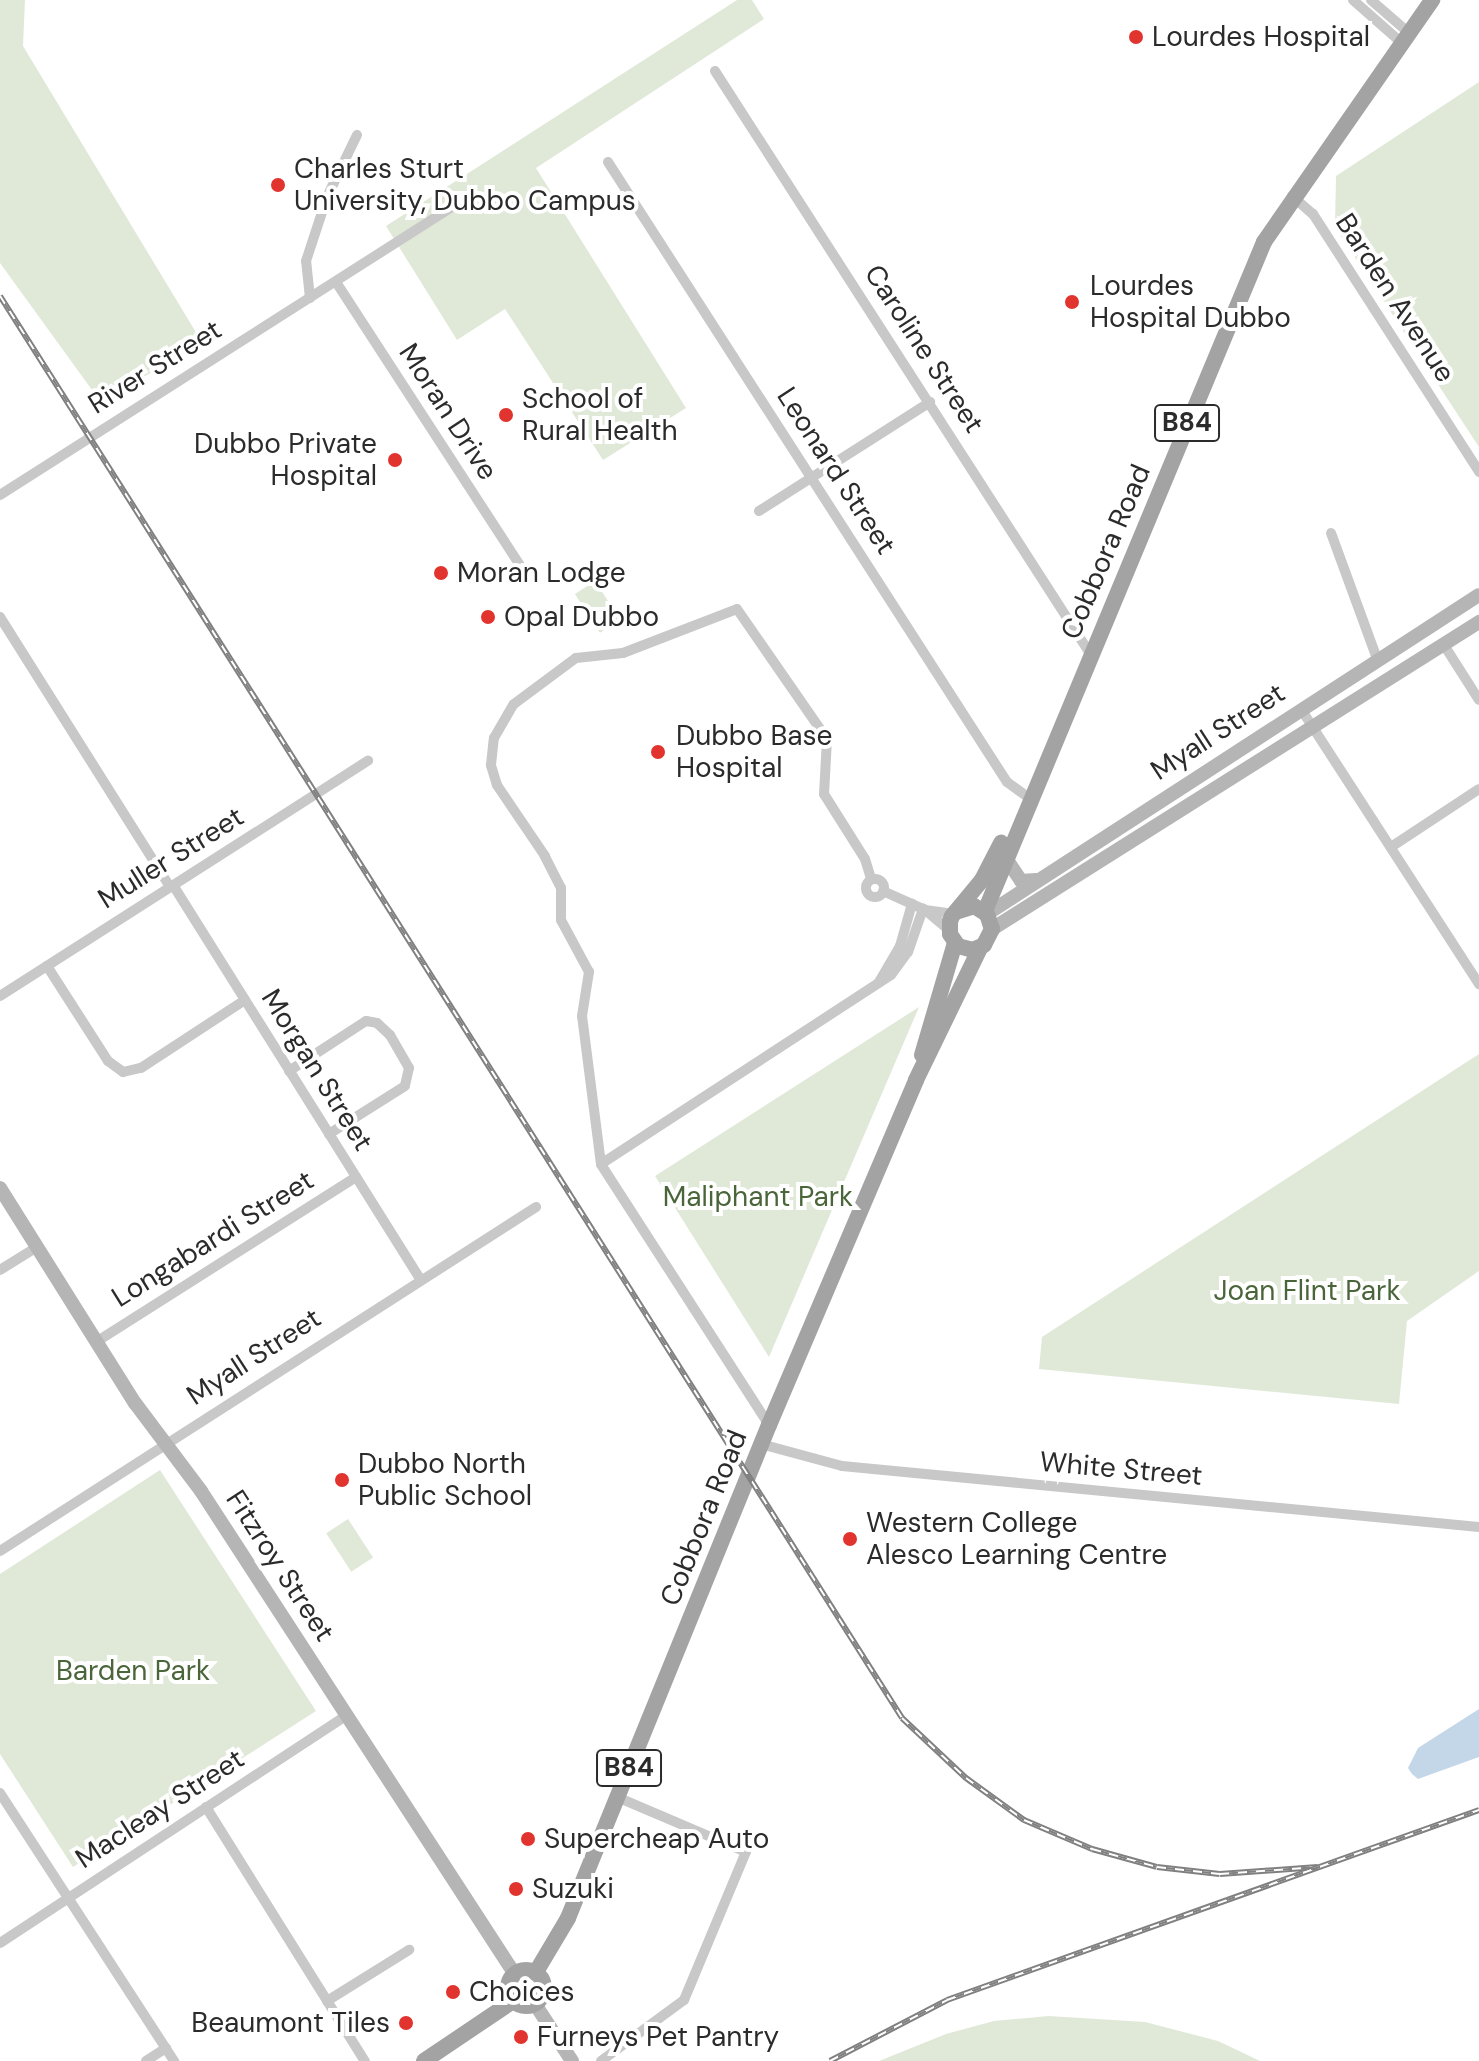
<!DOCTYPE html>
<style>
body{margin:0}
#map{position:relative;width:1479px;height:2061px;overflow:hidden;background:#fff;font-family:"DM Sans",sans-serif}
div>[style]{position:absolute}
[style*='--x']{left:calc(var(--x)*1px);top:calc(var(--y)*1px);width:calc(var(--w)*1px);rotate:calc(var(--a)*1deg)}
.green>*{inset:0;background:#e0e9d8;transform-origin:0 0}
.water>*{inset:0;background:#c4d7e9}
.street>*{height:10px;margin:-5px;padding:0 5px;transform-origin:5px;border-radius:5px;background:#c8c8c8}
.street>.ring{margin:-5px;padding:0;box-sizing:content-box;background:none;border:10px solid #c8c8c8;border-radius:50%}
.secondary>*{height:14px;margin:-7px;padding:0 7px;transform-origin:7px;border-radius:7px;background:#b5b5b5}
.primary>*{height:16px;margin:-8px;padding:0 8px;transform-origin:8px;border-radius:8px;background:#a3a3a3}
.primary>.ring{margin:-8px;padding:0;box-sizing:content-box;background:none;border:16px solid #a3a3a3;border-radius:50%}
.rail>*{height:6px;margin-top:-3px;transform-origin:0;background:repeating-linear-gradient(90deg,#fff 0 9px,#808080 0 18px);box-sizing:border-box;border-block:2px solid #808080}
.dots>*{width:22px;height:22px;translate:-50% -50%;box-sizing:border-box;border:4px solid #fff;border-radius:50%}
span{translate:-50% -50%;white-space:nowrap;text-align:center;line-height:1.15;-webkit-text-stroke:8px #fff;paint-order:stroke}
.shield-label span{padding:2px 6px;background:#fff;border:2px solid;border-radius:6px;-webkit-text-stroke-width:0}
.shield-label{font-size:26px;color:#2b2b2b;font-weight:700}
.poi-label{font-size:28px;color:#2b2b2b}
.left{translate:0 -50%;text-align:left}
.right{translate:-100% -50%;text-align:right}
.street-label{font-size:28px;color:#2b2b2b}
.park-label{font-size:28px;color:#4a653a}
</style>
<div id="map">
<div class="green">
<div style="clip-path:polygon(0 0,25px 0,23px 46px,203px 344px,100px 401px,0 263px)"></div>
<div style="clip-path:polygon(737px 0,752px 0,764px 19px,536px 168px,686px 408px,603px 460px,505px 309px,457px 340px,386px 226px)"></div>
<div style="clip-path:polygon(1479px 82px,1479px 447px,1335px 227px,1336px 176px)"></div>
<div style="left:595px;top:581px;width:46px;height:24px;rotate:57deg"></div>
<div style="clip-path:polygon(919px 1007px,769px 1357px,655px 1176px)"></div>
<div style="clip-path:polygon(1479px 1054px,1479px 1271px,1407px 1321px,1399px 1404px,1039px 1369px,1042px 1337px)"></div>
<div style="clip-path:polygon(160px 1470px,316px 1711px,73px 1867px,0 1754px,0 1574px)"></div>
<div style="left:348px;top:1519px;width:46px;height:26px;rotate:57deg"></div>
<div style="clip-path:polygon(1049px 2016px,1145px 2022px,1218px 2041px,1260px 2061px,879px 2061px,946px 2034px,994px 2021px)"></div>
</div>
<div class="water">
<div style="clip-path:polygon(1479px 1709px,1479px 1757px,1418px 1779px,1412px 1774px,1408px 1768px,1418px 1748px)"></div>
</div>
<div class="street">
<div style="--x:1353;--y:0;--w:65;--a:41.3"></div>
<div style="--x:1371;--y:0;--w:50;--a:41"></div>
<div style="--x:715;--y:71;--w:695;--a:57.23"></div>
<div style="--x:608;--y:162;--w:737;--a:57.24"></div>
<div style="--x:1007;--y:782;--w:29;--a:36"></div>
<div style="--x:1292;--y:196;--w:28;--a:41"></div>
<div style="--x:1313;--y:214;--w:307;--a:57.2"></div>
<div style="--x:336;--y:282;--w:340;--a:57"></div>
<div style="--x:310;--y:298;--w:37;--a:-96"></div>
<div style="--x:306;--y:261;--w:67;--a:-71.8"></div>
<div style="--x:327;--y:197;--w:69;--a:-64.2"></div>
<div style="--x:0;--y:495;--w:553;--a:-32.51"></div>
<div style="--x:759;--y:511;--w:203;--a:-32.5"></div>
<div style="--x:1331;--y:533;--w:134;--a:69.9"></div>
<div style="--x:0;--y:617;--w:319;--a:57.8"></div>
<div style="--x:1444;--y:645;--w:65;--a:57.5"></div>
<div style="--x:1301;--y:709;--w:328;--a:57.1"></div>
<div style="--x:1391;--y:847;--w:105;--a:-33.4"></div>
<div class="ring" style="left:866px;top:879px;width:8px;height:8px"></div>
<div style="--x:173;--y:885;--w:466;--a:57.9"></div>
<div style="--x:883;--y:891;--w:46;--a:24.3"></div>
<div style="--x:925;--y:910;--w:31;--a:40"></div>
<div style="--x:925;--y:910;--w:29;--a:8"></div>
<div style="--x:47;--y:966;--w:113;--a:57.3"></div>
<div style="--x:108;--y:1061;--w:19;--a:36"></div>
<div style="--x:123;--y:1072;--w:18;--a:-13"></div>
<div style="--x:141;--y:1068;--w:124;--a:-33.2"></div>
<div style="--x:879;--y:982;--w:42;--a:-59.7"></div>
<div style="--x:900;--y:946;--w:44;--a:-74.1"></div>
<div style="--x:0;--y:996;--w:437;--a:-32.6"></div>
<div style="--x:289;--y:1071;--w:92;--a:-33"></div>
<div style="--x:366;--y:1021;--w:11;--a:10"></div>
<div style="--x:377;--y:1023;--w:18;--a:43"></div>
<div style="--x:390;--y:1035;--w:38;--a:60"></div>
<div style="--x:409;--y:1068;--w:18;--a:103"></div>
<div style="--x:405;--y:1086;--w:90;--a:147.7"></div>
<div style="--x:601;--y:1164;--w:346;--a:-33.1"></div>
<div style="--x:891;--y:975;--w:29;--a:-54"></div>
<div style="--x:908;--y:952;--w:46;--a:-70.8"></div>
<div style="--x:0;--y:1270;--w:44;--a:-31.9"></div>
<div style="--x:96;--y:1342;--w:308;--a:-32.4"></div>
<div style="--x:769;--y:1425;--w:310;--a:-122.8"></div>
<div style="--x:601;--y:1164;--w:149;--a:-97.3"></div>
<div style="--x:582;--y:1016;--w:45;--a:-81"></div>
<div style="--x:589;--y:972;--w:59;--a:-118.3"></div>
<div style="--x:561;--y:920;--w:32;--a:-90"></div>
<div style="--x:561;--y:888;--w:36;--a:-117"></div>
<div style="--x:545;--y:856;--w:86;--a:-124.1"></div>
<div style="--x:497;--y:785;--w:21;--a:-107"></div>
<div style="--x:491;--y:765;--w:27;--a:-84"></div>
<div style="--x:494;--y:738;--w:39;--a:-60"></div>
<div style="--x:514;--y:704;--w:77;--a:-36.6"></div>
<div style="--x:576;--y:658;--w:47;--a:-6.1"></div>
<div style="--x:623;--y:653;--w:122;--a:-21.1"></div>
<div style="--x:737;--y:609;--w:158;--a:55.3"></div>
<div style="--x:827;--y:739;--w:55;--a:93.1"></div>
<div style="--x:824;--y:794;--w:77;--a:57.8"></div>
<div style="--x:865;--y:859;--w:21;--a:73"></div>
<div style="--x:761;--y:1444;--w:84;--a:15.2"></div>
<div style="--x:842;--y:1466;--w:640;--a:5.47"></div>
<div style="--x:0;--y:1551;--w:637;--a:-32.69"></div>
<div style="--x:0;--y:1793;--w:320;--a:57"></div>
<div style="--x:206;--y:1807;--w:300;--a:58"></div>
<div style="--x:0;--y:1943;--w:414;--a:-33.3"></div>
<div style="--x:327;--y:2001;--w:97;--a:-31.9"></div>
<div style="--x:146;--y:2061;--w:24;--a:-33"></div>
<div style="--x:601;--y:2061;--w:103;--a:-36.3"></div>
<div style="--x:684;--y:2000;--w:160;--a:-67.3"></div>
<div style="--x:746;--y:1852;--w:140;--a:-156.9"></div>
</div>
<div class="secondary">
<div style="--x:1005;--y:857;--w:29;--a:56"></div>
<div style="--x:1021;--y:881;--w:15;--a:-4"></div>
<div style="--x:987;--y:914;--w:586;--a:-32.96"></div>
<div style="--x:992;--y:929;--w:576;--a:-32.23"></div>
<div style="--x:0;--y:1188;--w:254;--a:57.9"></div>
<div style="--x:135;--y:1403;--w:110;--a:53.1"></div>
<div style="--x:201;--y:1491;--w:575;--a:57"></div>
<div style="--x:535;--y:2004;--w:68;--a:57"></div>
</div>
<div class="primary">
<div style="--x:985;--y:911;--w:725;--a:-67.36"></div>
<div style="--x:1264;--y:242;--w:295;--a:-55.2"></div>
<div style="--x:956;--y:912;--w:19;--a:-18"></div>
<div style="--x:974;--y:906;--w:15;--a:32"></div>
<div style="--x:987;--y:914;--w:16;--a:72"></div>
<div style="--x:992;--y:929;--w:18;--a:117"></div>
<div style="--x:984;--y:945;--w:12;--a:156"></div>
<div style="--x:973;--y:950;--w:16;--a:-165"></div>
<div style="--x:958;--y:946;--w:14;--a:-124"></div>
<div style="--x:950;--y:934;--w:12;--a:-90"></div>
<div style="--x:950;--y:922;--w:6;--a:-72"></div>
<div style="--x:952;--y:916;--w:47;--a:-50.2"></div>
<div style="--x:982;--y:880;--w:42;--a:-62.8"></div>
<div style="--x:922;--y:1055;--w:117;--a:-73.6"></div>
<div class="ring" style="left:508px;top:1970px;width:20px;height:20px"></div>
<div style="--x:536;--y:1972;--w:63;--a:-59.3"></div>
<div style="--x:568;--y:1918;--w:532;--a:-67.82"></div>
<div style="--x:769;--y:1425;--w:375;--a:-66.9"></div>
<div style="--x:916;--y:1080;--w:147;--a:-64.1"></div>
<div style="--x:424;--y:2061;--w:107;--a:-34"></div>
</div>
<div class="rail">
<div style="--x:0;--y:296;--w:1684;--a:57.61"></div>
<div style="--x:902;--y:1718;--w:88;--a:43.2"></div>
<div style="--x:966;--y:1778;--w:72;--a:35.9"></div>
<div style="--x:1024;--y:1820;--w:74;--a:23.1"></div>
<div style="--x:1092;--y:1849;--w:67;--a:15.5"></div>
<div style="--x:1157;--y:1867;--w:63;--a:6.3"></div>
<div style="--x:1220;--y:1874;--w:98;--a:-4.1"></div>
<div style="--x:830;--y:2061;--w:132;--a:-27.5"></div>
<div style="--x:947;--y:2000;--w:565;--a:-19.65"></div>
</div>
<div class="dots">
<div style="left:1136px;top:37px;background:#e1342f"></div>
<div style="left:278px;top:185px;background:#e1342f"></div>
<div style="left:1072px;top:302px;background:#e1342f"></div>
<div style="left:506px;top:415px;background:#e1342f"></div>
<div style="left:395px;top:460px;background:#e1342f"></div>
<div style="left:441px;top:573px;background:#e1342f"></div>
<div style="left:488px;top:617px;background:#e1342f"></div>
<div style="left:658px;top:752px;background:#e1342f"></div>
<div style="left:342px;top:1480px;background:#e1342f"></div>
<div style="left:850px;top:1539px;background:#e1342f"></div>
<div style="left:528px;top:1839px;background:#e1342f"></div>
<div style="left:516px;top:1889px;background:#e1342f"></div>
<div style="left:453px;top:1992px;background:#e1342f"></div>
<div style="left:406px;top:2023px;background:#e1342f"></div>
<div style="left:521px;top:2037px;background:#e1342f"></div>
</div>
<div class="shield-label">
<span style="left:1187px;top:423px">B84</span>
<span style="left:629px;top:1768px">B84</span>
</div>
<div class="poi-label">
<span class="left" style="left:1152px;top:37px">Lourdes Hospital</span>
<span class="left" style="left:294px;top:185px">Charles Sturt<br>University, Dubbo Campus</span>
<span class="left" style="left:1090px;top:302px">Lourdes<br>Hospital Dubbo</span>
<span class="left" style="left:522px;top:415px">School of<br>Rural Health</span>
<span class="right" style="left:377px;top:460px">Dubbo Private<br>Hospital</span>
<span class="left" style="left:457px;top:573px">Moran Lodge</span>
<span class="left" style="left:504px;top:617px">Opal Dubbo</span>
<span class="left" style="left:676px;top:752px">Dubbo Base<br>Hospital</span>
<span class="left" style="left:358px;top:1480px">Dubbo North<br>Public School</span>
<span class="left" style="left:866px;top:1539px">Western College<br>Alesco Learning Centre</span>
<span class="left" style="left:544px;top:1839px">Supercheap Auto</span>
<span class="left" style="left:532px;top:1889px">Suzuki</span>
<span class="left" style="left:469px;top:1992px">Choices</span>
<span class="right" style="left:390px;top:2023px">Beaumont Tiles</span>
<span class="left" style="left:537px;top:2037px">Furneys Pet Pantry</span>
</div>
<div class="street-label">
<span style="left:1395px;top:298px;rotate:57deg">Barden Avenue</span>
<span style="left:924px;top:349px;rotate:57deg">Caroline Street</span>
<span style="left:155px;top:367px;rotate:-32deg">River Street</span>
<span style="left:448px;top:412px;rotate:57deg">Moran Drive</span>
<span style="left:836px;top:471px;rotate:57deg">Leonard Street</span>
<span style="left:1106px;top:552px;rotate:-67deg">Cobbora Road</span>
<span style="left:1218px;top:732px;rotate:-33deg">Myall Street</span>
<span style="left:171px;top:858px;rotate:-32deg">Muller Street</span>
<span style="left:317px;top:1070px;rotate:58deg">Morgan Street</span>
<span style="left:213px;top:1239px;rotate:-32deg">Longabardi Street</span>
<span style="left:254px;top:1357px;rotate:-33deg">Myall Street</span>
<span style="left:1121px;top:1469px;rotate:5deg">White Street</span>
<span style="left:704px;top:1518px;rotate:-68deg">Cobbora Road</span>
<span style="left:280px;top:1566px;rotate:57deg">Fitzroy Street</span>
<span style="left:160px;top:1809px;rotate:-33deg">Macleay Street</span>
</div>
<div class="park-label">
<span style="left:758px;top:1197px">Maliphant Park</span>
<span style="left:1307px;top:1291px">Joan Flint Park</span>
<span style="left:133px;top:1671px">Barden Park</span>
</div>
</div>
